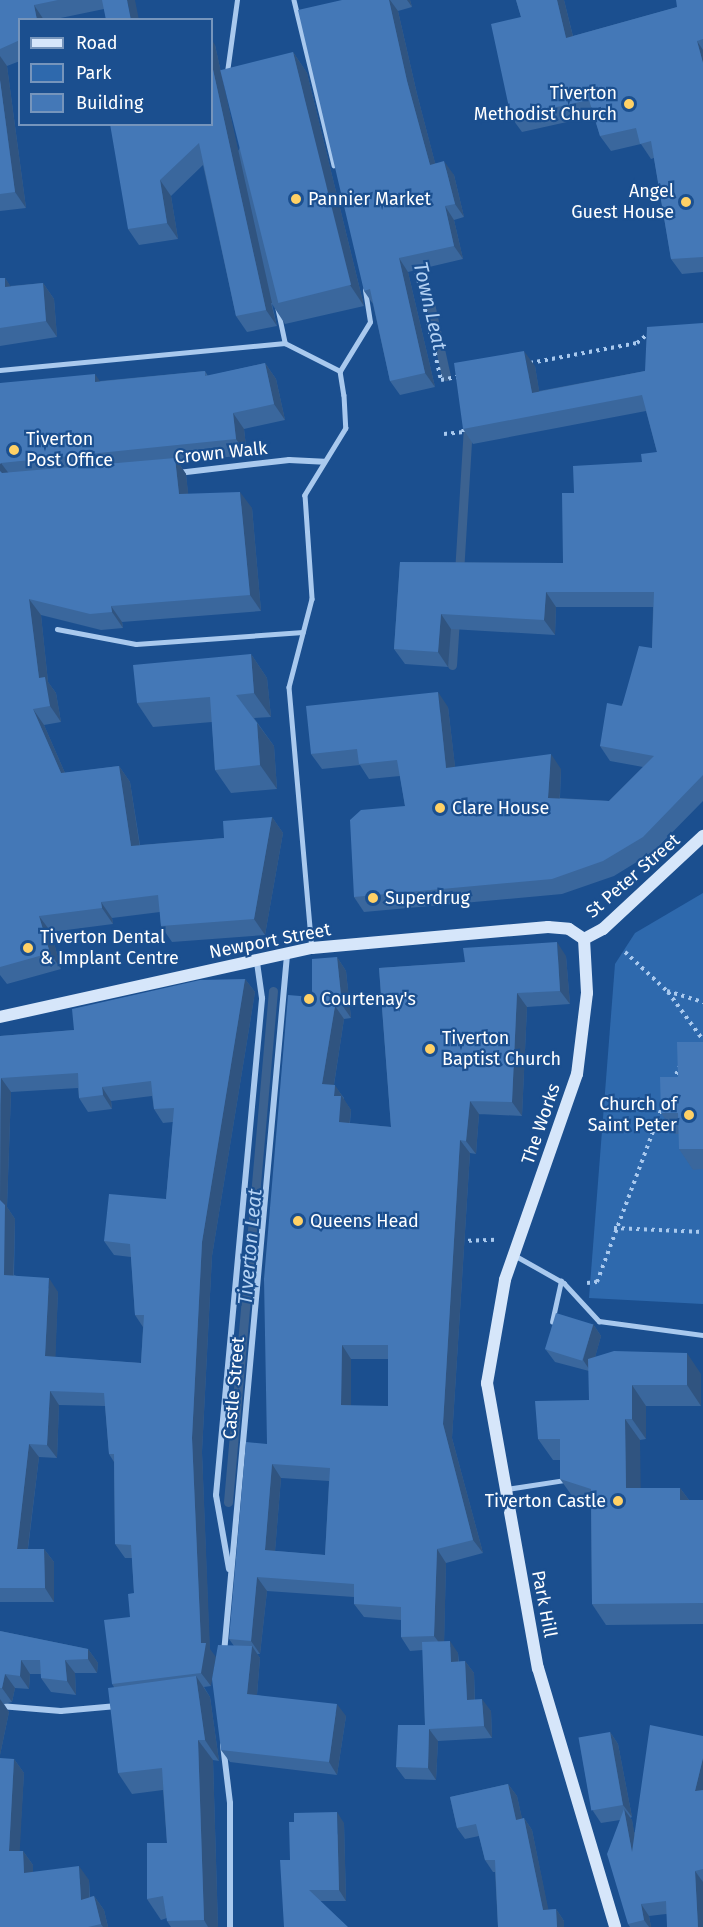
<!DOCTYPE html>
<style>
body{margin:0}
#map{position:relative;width:703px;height:1927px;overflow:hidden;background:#1b4f8f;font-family:"Fira Sans",sans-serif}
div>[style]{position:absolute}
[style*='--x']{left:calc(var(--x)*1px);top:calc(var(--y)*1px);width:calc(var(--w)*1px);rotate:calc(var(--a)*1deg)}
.green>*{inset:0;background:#2e69ad}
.stream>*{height:9px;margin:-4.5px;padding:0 4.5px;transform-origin:4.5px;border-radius:4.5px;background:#3c6290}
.path>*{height:4px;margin-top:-2px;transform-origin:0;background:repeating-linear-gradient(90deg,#a9c9ee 0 3px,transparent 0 7.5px)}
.lane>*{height:4.5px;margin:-2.25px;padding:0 2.25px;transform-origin:2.25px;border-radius:2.25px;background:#a9c9ee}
.street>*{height:6px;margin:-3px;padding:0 3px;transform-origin:3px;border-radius:3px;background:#a9c9ee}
.secondary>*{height:12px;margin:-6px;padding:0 6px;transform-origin:6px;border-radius:6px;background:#d6e6fa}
.wall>*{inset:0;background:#3a679d}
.shaded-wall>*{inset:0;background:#305480}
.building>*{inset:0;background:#4478b7;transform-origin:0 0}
.dots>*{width:16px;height:16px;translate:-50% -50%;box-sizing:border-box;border:3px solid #1b4f8f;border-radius:50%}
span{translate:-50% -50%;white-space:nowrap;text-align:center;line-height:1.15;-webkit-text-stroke:4.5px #1b4f8f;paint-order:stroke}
.poi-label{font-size:18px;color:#fff}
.right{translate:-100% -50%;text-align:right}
.left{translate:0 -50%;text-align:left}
.street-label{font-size:18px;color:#fff}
.water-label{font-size:20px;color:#b5d3f5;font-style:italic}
.legend{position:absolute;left:18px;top:18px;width:195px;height:108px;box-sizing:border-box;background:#1b4f8f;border:2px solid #7695bc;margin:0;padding:8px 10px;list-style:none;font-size:18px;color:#fff}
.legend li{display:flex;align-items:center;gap:12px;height:30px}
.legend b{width:30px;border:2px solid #7695bc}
</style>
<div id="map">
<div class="green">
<div style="clip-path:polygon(703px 893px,703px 1304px,589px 1298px,615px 964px,635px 933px)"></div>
</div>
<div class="stream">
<div style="--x:420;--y:258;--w:121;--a:77.6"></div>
<div style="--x:459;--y:573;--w:148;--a:-86.5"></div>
<div style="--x:452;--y:665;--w:46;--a:-86.3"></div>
<div style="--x:228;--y:1502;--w:513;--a:-84.97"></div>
</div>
<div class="path">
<div style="--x:415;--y:265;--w:118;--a:77.3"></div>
<div style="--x:441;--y:380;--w:16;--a:-11"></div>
<div style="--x:530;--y:363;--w:109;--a:-10.6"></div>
<div style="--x:637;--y:343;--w:16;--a:-40"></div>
<div style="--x:444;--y:434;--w:20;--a:-6"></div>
<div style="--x:464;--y:432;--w:5;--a:-101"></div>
<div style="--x:625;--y:952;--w:57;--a:42.9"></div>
<div style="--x:667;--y:991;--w:38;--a:17"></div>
<div style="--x:668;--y:992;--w:59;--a:53.9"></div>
<div style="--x:673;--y:1081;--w:17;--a:-65"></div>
<div style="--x:614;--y:1228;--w:89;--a:2.6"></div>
<div style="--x:461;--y:1241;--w:35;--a:-2"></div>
<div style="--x:587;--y:1283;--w:10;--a:-6"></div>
<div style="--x:597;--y:1282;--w:189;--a:-69.6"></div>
</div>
<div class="lane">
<div style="--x:294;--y:0;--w:170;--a:76.4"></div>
<div style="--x:227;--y:72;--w:73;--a:-82.1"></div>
<div style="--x:278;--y:309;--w:35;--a:78"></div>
<div style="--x:285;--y:343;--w:62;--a:27"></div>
<div style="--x:340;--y:371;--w:24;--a:81"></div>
<div style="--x:344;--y:395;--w:33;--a:87"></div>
<div style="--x:346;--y:428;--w:79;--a:121.5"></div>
<div style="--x:305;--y:495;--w:104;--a:86.1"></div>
<div style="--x:312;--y:599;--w:91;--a:104.6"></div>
<div style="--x:289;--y:687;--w:262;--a:85"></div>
<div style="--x:0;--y:370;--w:286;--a:-5.4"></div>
<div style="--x:340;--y:371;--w:57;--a:-58.5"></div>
<div style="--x:370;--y:322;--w:32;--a:-99"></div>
<div style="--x:57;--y:629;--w:80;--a:10.8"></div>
<div style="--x:136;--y:644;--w:167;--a:-4.1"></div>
<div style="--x:516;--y:1256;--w:55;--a:29.4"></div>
<div style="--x:564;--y:1283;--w:52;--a:47.4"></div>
<div style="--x:599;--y:1321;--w:105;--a:7.7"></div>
<div style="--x:552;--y:1322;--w:42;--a:-77.6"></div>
<div style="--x:507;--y:1489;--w:59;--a:-8.8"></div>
</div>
<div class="street">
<div style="--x:178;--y:473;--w:112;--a:-6.7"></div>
<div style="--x:289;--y:460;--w:35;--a:3"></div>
<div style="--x:229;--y:1569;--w:75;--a:-100"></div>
<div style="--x:216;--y:1495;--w:499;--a:-84.7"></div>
<div style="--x:262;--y:998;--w:37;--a:-98"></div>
<div style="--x:224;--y:1653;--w:701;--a:-84.84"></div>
<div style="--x:0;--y:1706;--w:61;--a:4.7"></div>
<div style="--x:61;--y:1711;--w:56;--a:-5.1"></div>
<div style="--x:223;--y:1745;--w:58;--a:83.1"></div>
<div style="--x:230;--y:1803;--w:124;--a:90"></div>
</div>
<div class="secondary">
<div style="--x:584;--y:939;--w:54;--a:86.8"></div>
<div style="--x:587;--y:993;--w:82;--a:97"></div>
<div style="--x:577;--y:1074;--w:218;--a:109.3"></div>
<div style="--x:505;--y:1280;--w:105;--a:99.9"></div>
<div style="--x:487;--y:1383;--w:290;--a:79.9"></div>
<div style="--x:538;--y:1668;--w:270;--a:73.4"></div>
<div style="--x:584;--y:939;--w:21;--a:-28"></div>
<div style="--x:603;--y:929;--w:137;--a:-42.9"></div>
<div style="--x:0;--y:1017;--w:320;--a:-12.5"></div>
<div style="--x:312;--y:948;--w:237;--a:-5.1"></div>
<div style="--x:548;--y:927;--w:21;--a:5"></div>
<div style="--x:569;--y:929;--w:18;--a:34"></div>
</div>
<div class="wall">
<div style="clip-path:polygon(0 0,135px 0,104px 9px,51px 20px,20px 20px,20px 61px,7px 66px,26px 208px,0 211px)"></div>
<div style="clip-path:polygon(342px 0,410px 0,412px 7px,398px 11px,417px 94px,435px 163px,454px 175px,464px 217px,454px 220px,463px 259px,408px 272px,435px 387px,400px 395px,390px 381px,373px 304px,364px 291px)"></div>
<div style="clip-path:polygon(516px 0,564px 0,573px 36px,703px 0,703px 272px,682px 274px,671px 259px,654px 158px,651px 159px,641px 144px,611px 151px,600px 136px,594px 116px,522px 132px,511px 117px,521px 17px)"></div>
<div style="clip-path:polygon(215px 45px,238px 151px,293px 52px,307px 73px,364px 306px,285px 324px,272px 304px,277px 326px,247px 332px,236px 316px,203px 165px,171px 196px,178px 239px,139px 245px,128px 229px)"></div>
<div style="clip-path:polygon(0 278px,5px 278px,10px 286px,43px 283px,54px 299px,57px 337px,0 346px)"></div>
<div style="clip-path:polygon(703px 323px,703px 801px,653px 852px,614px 876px,562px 894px,364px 912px,354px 897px,405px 806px,400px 776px,369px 779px,360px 765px,322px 769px,311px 754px,448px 707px,455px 767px,561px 769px,560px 798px,609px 801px,643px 767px,610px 761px,600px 746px,652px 648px,653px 607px,556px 607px,555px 635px,451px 629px,448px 667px,405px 664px,394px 649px,400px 562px,563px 563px,574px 493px,642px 462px,657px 452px,646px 411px,473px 444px,463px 429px,535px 366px,539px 391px,645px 371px)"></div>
<div style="clip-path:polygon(265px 363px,276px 379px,285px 420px,244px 429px,247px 455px,178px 462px,186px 474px,188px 494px,252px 508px,261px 611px,122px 622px,123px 628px,101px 630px,41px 615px,48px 682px,56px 693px,61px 722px,44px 725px,65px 773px,119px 766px,130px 782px,140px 845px,224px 838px,272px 817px,283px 833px,265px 935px,172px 942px,161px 926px,160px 912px,112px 918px,113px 924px,51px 932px,61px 969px,7px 984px,0 975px,0 383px,100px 381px,205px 371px,208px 376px)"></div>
<div style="clip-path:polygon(251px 654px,267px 678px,271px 717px,254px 718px,274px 746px,277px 789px,231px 793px,215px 770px,212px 722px,153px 727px,137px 703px)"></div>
<div style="clip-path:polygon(evenodd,566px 956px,570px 1004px,527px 1007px,522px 1116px,479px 1114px,476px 1154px,470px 1153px,452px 1438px,483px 1553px,446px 1563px,444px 1642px,458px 1653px,459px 1662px,465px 1661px,474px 1673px,475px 1700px,491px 1711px,492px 1738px,438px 1741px,436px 1780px,405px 1779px,396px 1767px,425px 1725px,423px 1650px,410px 1651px,401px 1637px,401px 1620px,364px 1617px,354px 1604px,354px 1597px,267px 1591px,260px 1654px,257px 1654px,260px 1658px,257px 1695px,346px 1716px,337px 1775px,230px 1762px,221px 1750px,234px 1646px,229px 1639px,267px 1444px,312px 997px,337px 957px,346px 971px,351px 1018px,344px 1019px,334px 1085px,344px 1098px,344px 1100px,351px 1110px,350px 1123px,391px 1127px,379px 968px,566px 956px,351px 1359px,388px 1359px,388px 1406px,351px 1406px,351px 1359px,566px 956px,281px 1478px,329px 1481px,325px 1555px,275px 1551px,281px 1478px)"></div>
<div style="clip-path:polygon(evenodd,245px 979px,255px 992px,212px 1256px,202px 1452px,211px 1686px,204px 1687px,210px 1697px,219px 1761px,213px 1760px,218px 1927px,171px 1927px,167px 1921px,167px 1918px,161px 1920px,147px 1899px,167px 1843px,163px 1790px,132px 1794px,118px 1773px,114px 1687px,112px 1684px,130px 1617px,134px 1593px,132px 1558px,125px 1558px,115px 1544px,114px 1462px,109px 1454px,105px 1406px,59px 1405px,57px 1458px,39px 1457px,28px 1549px,44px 1549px,54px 1562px,54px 1602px,0 1602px,0 1036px,74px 1030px,245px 979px,78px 1088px,79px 1098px,88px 1112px,112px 1109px,111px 1101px,152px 1096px,154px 1109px,163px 1123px,173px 1122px,166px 1199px,104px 1241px,114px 1255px,131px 1257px,135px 1315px,143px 1327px,141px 1363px,55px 1357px,58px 1292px,14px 1275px,15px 1219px,7px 1207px,11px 1092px,78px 1088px)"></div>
<div style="clip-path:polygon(703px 1042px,703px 1169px,693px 1170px,679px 1149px,679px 1134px,675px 1134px,661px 1113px,678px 1077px)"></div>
<div style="clip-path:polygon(593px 1324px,601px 1336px,595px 1357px,701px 1374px,701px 1406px,646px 1406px,646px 1439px,640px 1440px,640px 1488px,680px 1488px,689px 1500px,703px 1500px,703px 1624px,606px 1625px,592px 1604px,591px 1505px,575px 1500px,560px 1479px,560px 1460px,553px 1460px,538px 1439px,589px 1400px,589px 1371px,555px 1362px,546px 1350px)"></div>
<div style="clip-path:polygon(0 1631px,88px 1649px,98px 1663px,97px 1673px,75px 1673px,76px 1695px,51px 1692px,41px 1678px,41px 1674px,30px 1674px,29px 1689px,15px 1688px,12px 1702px,4px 1704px,9px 1712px,0 1755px)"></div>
<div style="clip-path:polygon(610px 1732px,618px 1744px,632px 1817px,630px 1818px,632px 1820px,634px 1833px,703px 1736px,703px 1927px,666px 1914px,649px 1916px,651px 1927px,630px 1927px,628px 1924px,620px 1820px,601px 1823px,593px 1811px)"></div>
<div style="clip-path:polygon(14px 1759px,24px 1773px,19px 1851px,23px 1851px,33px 1865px,33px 1872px,89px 1880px,90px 1897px,94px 1896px,104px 1910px,108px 1927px,0 1927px)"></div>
<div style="clip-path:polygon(508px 1784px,517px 1796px,522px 1819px,524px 1818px,532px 1830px,548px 1910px,556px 1909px,564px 1921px,564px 1927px,498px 1927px,495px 1872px,493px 1872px,485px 1860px,479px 1836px,465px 1839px,457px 1828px,450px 1797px)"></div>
<div style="clip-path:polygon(344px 1823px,346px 1901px,321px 1901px,284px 1927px)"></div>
</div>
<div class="shaded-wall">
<div style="clip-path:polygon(127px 0,135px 0,139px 20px,131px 20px)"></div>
<div style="clip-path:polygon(389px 0,390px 0,398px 11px,417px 94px,439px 178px,430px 165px,407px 81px)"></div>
<div style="clip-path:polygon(407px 0,410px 0,412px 7px)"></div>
<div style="clip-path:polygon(557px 0,564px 0,577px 53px,566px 38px)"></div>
<div style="clip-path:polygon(34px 5px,44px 20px,37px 20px)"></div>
<div style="clip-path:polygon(212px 40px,215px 45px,272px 303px,271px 303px,277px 326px,266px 310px,212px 65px)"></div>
<div style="clip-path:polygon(697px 41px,703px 50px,703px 63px)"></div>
<div style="clip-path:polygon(293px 52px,307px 73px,364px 306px,350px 285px)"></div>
<div style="clip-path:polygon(0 56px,7px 66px,26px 208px,15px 192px,0 80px)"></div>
<div style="clip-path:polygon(444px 161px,454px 175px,464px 217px,455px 204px)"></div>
<div style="clip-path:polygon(160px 180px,171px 196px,178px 239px,167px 223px)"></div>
<div style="clip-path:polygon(445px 206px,454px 220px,463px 259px,454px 246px)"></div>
<div style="clip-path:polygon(399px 258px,408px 272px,435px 387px,425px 373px)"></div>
<div style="clip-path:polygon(5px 278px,16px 294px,5px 287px)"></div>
<div style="clip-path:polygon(43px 283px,54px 299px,57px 337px,46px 321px)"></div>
<div style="clip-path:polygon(524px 351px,535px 366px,542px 408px,532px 393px)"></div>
<div style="clip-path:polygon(265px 363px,276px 379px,285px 420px,274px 404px)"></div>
<div style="clip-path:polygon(95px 374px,106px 390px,95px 382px)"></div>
<div style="clip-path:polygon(233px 413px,244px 429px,247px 455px,236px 439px)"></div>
<div style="clip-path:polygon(175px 458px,186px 474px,190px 510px,179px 494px)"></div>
<div style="clip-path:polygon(1px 463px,13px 479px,0 473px,0 464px)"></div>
<div style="clip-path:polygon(240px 492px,252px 508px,261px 611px,250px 595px)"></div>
<div style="clip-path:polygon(546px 592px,556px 607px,555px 635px,544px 620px)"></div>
<div style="clip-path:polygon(29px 599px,41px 615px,48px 682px,56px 693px,61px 722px,50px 706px,39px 678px)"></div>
<div style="clip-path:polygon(111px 606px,122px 622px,123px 628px,112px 612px)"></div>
<div style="clip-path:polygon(441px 614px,451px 629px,448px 667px,438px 652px)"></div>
<div style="clip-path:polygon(251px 654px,267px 678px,271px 717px,254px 693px)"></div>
<div style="clip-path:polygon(438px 692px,448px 707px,457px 783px,446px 768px)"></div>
<div style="clip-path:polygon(33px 709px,44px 725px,72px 789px,61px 773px)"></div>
<div style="clip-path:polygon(257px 723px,274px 746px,277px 789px,260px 765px)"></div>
<div style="clip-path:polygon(551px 754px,561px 769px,559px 813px,548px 798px)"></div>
<div style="clip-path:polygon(119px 766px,130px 782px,142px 861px,131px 846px)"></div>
<div style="clip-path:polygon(272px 817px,283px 833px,265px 935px,254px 919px)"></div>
<div style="clip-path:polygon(101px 902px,112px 918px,113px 924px,102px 908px)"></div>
<div style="clip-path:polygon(39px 916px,51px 932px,61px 969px,50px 953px)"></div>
<div style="clip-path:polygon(557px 942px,566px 956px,570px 1004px,560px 991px)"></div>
<div style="clip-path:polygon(337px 957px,346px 971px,351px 1018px,342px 1005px)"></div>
<div style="clip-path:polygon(245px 979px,255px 992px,212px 1256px,202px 1452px,210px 1649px,216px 1657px,211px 1686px,201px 1673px,201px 1643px,192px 1438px,202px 1242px)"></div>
<div style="clip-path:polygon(517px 993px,527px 1007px,522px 1116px,512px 1102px)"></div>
<div style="clip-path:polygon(335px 1006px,344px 1019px,332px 1097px,322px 1084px)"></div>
<div style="clip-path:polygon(1px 1078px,11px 1092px,7px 1207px,15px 1219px,13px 1288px,4px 1275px,0 1202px)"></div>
<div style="clip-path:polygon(335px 1085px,351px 1110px,348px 1136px,339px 1122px,334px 1096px)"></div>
<div style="clip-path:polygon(102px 1087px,111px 1101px,112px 1109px,103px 1095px)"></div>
<div style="clip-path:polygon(470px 1101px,479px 1114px,476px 1154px,466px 1141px)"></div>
<div style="clip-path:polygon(460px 1140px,470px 1153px,452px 1438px,483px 1553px,473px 1540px,443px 1424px)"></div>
<div style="clip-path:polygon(49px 1278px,58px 1292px,55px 1370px,45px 1356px)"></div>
<div style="clip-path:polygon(593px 1324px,601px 1336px,591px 1372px,583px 1360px)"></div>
<div style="clip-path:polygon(342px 1345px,351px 1359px,351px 1419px,341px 1405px)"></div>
<div style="clip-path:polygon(687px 1353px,701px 1374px,701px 1406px,687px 1385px)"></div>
<div style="clip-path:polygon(632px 1385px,646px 1406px,646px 1439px,632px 1419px)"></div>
<div style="clip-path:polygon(50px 1391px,59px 1405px,57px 1458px,47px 1445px)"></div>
<div style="clip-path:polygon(625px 1419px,640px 1440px,641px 1509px,626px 1488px)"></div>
<div style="clip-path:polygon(29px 1444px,39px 1457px,26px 1563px,17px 1549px)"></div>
<div style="clip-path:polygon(272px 1464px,281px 1478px,274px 1564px,265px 1550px)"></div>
<div style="clip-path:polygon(680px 1488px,695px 1508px,680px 1500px)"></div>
<div style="clip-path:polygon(44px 1549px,54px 1562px,54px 1602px,45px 1588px)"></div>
<div style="clip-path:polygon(437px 1549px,446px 1563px,444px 1649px,434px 1636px)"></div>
<div style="clip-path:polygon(257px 1577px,267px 1591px,260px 1654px,251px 1641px)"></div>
<div style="clip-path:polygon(450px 1641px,458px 1653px,459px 1674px,451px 1662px)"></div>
<div style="clip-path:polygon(252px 1646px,260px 1658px,256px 1706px,247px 1694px)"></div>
<div style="clip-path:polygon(88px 1649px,98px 1663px,97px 1673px,88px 1659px)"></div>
<div style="clip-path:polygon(21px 1660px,30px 1674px,29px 1689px,20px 1676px)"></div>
<div style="clip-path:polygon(65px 1660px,75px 1673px,76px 1695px,67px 1681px)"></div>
<div style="clip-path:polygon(465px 1661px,474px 1673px,475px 1712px,467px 1700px)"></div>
<div style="clip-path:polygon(5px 1674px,15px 1688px,12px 1702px,2px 1688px)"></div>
<div style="clip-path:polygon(196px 1676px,210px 1697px,219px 1761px,205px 1740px)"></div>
<div style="clip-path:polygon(0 1699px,9px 1712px,0 1755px)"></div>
<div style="clip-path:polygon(482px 1699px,491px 1711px,492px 1738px,484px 1726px)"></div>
<div style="clip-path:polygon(337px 1704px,346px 1716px,337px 1775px,329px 1762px)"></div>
<div style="clip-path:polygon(429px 1729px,438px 1741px,436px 1780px,428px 1768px)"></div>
<div style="clip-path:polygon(610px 1732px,618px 1744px,632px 1817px,623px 1805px)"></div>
<div style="clip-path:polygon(198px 1740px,213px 1760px,218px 1927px,208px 1927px,204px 1920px)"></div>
<div style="clip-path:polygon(703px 1758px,703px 1803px,695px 1791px)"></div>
<div style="clip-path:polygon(14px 1759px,24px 1773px,19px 1865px,9px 1851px)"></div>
<div style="clip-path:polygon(508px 1784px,517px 1796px,525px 1832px,516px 1820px)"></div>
<div style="clip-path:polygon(624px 1809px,632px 1820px,640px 1864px,632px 1852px)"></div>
<div style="clip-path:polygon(337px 1812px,344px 1823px,346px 1901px,339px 1890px)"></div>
<div style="clip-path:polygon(524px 1818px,532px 1830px,551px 1922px,543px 1910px)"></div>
<div style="clip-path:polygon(23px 1851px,33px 1865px,33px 1887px,24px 1873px)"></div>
<div style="clip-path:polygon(79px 1866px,89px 1880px,90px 1913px,81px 1900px)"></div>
<div style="clip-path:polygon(695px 1871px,703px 1882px,703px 1927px,698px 1927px)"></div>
<div style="clip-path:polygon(94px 1896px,104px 1910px,108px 1927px,103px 1927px,101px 1924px)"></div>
<div style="clip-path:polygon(641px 1904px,649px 1916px,651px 1927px,649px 1927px,644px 1920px)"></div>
<div style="clip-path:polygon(556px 1909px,564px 1921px,564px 1927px,557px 1927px)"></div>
</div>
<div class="building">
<div style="clip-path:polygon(0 0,58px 0,34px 5px,37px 20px,20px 20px,20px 40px,0 49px)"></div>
<div style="clip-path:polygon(102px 0,127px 0,131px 20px,106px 20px)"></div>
<div style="clip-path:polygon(342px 0,389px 0,407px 81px,430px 165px,444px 161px,455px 204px,445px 206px,454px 246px,399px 258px,425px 373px,390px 381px,370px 289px,364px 291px,298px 10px)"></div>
<div style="clip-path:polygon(516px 0,557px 0,566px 38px,677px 7px,676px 0,703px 0,703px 39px,697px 41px,703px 63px,703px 257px,671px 259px,651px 141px,640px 144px,636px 128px,600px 136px,589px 100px,511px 117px,491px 24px,521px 17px)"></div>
<div style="left:293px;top:52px;width:240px;height:75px;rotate:76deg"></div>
<div style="clip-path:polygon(212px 65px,266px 310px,236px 316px,199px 143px,160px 180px,167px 223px,128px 229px,110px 124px,212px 124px)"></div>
<div style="clip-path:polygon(0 80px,15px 192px,0 194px)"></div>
<div style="clip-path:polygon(0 278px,5px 278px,5px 287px,43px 283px,46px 321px,0 328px)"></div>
<div style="clip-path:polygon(703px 323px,703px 775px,643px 837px,603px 861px,552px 879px,354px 897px,350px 820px,361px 810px,405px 806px,397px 760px,359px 764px,357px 749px,311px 754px,306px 706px,438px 692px,446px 768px,551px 754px,548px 798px,609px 801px,654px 756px,600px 746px,607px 703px,622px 706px,639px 646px,652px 648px,654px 592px,546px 592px,544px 620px,441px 614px,438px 652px,394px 649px,400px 562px,563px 563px,562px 493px,574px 493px,573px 466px,642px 462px,641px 454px,657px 452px,642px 395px,463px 429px,454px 363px,524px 351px,532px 393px,645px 371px,647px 327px)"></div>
<div style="clip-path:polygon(265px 363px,274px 404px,233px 413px,236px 439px,1px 463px,0 464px,0 383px,95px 374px,95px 382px,205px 371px,205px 376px)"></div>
<div style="clip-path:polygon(175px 458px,179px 494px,240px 492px,250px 595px,111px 606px,112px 612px,90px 614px,29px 599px,39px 678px,45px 677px,50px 706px,33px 709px,61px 773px,119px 766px,131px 846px,224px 838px,223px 821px,272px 817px,254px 919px,161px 926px,158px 895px,101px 902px,102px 908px,39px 916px,50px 953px,0 967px,0 471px,2px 473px)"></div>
<div style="clip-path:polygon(251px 654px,254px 693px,236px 695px,257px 723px,260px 765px,215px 770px,210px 697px,137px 703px,133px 665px)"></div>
<div style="clip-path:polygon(evenodd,557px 942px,560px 991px,517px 993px,512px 1102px,470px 1101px,466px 1141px,460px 1140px,443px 1424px,473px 1540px,437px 1549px,434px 1636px,401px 1637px,401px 1607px,354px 1604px,354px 1584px,257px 1577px,251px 1641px,229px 1639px,246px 1442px,267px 1444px,264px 1279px,288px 995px,312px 997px,312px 959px,337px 957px,342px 1005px,335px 1006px,322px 1084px,335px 1085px,334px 1096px,341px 1096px,339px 1122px,391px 1127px,379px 968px,465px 962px,463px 948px,557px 942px,342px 1345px,388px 1345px,388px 1406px,341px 1405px,342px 1345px,557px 942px,272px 1464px,330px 1468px,325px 1555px,265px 1550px,272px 1464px)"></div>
<div style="clip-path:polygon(245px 979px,202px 1242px,192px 1438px,201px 1643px,206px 1643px,201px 1673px,112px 1684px,104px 1620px,130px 1617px,128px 1594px,134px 1593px,131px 1545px,115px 1544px,114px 1454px,109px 1454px,104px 1393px,50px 1391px,47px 1445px,29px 1444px,17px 1549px,44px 1549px,45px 1588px,0 1588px,0 1200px,5px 1205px,4px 1275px,49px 1278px,45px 1356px,141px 1363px,144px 1315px,135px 1315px,130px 1244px,104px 1241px,109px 1194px,166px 1199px,174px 1108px,154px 1109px,151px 1081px,102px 1087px,103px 1095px,79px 1098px,78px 1073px,1px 1078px,0 1106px,0 1036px,74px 1030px,72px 1009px,200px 980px)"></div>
<div style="clip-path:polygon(677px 1042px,703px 1042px,703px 1149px,679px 1149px,678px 1113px,661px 1113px,660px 1077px,678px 1077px)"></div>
<div style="left:556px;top:1313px;width:39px;height:38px;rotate:17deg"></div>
<div style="clip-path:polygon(614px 1351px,687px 1353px,687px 1385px,632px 1385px,632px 1419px,625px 1419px,626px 1488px,680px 1488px,680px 1500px,703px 1500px,703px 1603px,592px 1604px,591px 1489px,560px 1479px,560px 1439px,538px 1439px,535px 1401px,589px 1400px,588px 1359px)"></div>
<div style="clip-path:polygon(0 1631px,88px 1649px,88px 1659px,65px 1660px,67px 1681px,41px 1678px,40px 1660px,21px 1660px,20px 1676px,5px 1674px,2px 1688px,0 1688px)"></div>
<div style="clip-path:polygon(450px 1641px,451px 1662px,465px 1661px,467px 1700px,482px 1699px,484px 1726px,429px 1729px,428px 1768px,396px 1767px,398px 1725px,425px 1725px,422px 1642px)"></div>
<div style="clip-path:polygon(218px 1645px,252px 1646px,247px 1694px,337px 1704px,329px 1762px,221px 1750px,212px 1679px)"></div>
<div style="clip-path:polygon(196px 1676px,205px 1740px,198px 1740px,204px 1920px,167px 1921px,163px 1896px,147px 1899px,147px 1843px,167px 1843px,162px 1768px,118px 1773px,108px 1688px)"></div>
<div style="clip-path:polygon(650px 1725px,703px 1736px,703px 1758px,695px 1791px,703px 1790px,703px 1869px,695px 1871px,698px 1927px,667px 1927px,666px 1901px,641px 1904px,644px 1920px,628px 1924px,607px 1854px,624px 1809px,632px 1852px)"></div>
<div style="left:610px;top:1732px;width:74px;height:32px;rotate:80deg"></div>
<div style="clip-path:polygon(0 1758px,14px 1759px,9px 1851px,23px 1851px,24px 1873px,79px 1866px,81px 1900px,94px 1896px,101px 1924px,88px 1927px,0 1927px)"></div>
<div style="clip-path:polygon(508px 1784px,516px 1820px,524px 1818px,543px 1910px,556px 1909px,557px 1927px,498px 1927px,495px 1860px,485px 1860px,476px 1824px,457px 1828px,450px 1797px)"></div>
<div style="clip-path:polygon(337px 1812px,339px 1890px,309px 1890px,348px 1927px,284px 1927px,280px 1860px,290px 1860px,289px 1822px,294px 1822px,294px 1813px)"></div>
</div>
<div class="dots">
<div style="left:629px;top:104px;background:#ffd166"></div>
<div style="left:296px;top:199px;background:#ffd166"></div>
<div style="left:686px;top:202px;background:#ffd166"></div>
<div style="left:14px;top:450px;background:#ffd166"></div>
<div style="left:440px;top:808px;background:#ffd166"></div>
<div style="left:373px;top:898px;background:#ffd166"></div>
<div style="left:28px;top:948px;background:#ffd166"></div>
<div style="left:309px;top:999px;background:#ffd166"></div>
<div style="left:430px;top:1049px;background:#ffd166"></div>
<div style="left:689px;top:1115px;background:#ffd166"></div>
<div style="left:298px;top:1221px;background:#ffd166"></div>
<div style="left:618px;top:1501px;background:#ffd166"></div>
</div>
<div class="poi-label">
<span class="right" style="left:617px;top:104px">Tiverton<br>Methodist Church</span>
<span class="right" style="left:674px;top:202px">Angel<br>Guest House</span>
<span class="left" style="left:308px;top:199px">Pannier Market</span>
<span class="left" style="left:26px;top:450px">Tiverton<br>Post Office</span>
<span class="left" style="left:452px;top:808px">Clare House</span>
<span class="left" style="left:385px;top:898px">Superdrug</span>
<span class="left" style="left:40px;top:948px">Tiverton Dental<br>&amp; Implant Centre</span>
<span class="left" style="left:321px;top:999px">Courtenay's</span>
<span class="left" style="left:442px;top:1049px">Tiverton<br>Baptist Church</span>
<span class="right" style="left:677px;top:1115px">Church of<br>Saint Peter</span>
<span class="left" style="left:310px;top:1221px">Queens Head</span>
<span class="right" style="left:606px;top:1501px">Tiverton Castle</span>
</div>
<div class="street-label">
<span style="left:221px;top:453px;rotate:-6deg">Crown Walk</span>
<span style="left:633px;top:876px;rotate:-41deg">St Peter Street</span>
<span style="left:270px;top:941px;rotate:-11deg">Newport Street</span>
<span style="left:541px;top:1124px;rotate:-71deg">The Works</span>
<span style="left:234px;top:1388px;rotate:-85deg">Castle Street</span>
<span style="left:544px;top:1604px;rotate:79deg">Park Hill</span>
</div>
<div class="water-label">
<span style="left:430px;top:306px;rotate:77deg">Town Leat</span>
<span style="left:250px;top:1247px;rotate:-85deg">Tiverton Leat</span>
</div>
<ul class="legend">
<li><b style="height:8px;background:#d6e6fa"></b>Road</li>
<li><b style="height:16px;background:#2e69ad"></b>Park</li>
<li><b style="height:16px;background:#4478b7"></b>Building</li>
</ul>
</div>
